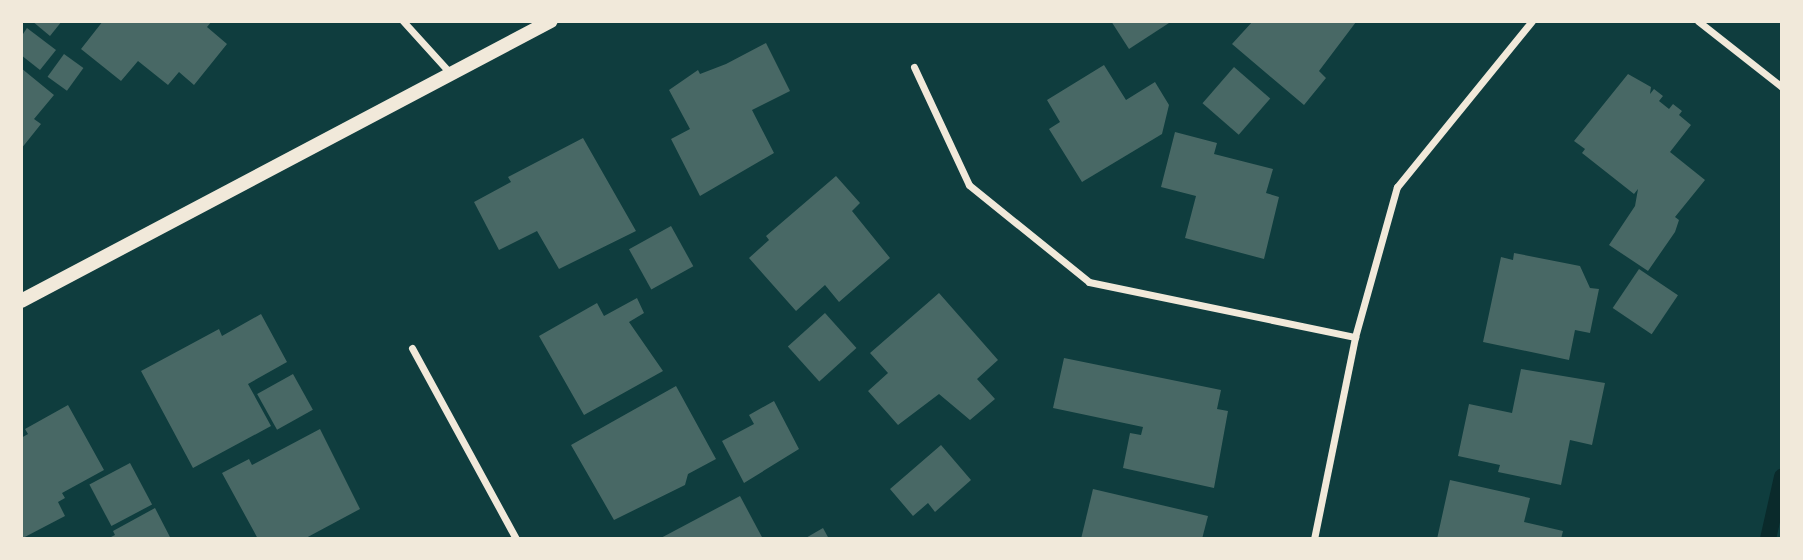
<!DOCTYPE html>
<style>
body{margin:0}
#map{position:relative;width:1803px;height:560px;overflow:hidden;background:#0f3d3e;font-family:Barlow,sans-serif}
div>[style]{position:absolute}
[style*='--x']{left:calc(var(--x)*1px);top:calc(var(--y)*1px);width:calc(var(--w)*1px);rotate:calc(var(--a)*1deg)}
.stream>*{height:16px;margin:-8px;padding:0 8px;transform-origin:8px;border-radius:8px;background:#0a2a2b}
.building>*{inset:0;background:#486865;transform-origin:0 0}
.minor>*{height:7px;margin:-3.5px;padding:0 3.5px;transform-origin:3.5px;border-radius:3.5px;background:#f1e9da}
.secondary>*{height:14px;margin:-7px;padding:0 7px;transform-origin:7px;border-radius:7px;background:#f1e9da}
span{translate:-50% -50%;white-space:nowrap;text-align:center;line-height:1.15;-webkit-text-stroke:7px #f1e9da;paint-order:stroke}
.frame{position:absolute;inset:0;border:23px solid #f1e9da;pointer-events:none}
</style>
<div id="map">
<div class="stream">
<div style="--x:1768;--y:539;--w:64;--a:-77.3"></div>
</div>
<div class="building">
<div style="clip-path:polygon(32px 21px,62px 21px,50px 36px)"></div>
<div style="clip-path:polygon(103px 21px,212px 21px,207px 27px,227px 44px,194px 85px,179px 72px,168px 85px,138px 61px,121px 81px,81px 49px)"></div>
<div style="clip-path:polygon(1111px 21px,1167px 21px,1169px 23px,1129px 49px)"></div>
<div style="clip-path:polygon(1253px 21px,1354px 21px,1356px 22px,1319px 71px,1326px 78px,1304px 105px,1232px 44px)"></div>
<div style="clip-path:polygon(27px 28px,56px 50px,40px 70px,21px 55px,21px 37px)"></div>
<div style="clip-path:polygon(766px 43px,790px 91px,752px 110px,774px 153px,700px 196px,671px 139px,690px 129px,669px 90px,698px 70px,700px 74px,726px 64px)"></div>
<div style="left:64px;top:54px;width:24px;height:28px;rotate:36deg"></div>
<div style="clip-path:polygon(1104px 65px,1126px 100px,1155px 82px,1169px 105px,1162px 134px,1082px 182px,1049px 129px,1060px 122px,1047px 100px)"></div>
<div style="left:1234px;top:67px;width:48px;height:48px;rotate:41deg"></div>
<div style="clip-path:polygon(21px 68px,54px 95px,34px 119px,41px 124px,21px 149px)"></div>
<div style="clip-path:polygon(1628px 74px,1651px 87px,1650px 94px,1654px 89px,1663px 96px,1659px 101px,1669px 109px,1673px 104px,1682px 111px,1679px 115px,1691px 125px,1670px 152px,1705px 180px,1675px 217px,1679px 220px,1675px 232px,1648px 271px,1609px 245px,1635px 206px,1638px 189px,1634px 194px,1582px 153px,1585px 149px,1574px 141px)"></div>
<div style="clip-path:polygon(1175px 132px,1217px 143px,1214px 154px,1273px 169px,1266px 193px,1279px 197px,1264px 259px,1185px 238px,1196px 196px,1161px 187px)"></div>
<div style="clip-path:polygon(583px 138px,636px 231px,559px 269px,537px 231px,499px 250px,474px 202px,511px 182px,508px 177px)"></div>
<div style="clip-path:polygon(836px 176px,860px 203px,852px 211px,890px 258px,839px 302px,825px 285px,796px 311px,749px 258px,769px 240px,766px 236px)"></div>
<div style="left:671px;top:226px;width:46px;height:48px;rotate:61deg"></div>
<div style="clip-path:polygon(1514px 253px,1580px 266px,1590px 288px,1599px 289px,1590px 333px,1575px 330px,1569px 360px,1483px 342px,1501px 257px,1513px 260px)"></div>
<div style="left:1639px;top:269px;width:47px;height:47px;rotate:34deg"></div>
<div style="clip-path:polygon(939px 293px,998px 360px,977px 379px,995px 399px,970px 420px,939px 394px,898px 425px,868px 391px,888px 373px,870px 353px)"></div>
<div style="clip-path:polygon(637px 298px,644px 313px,629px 322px,663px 371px,584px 415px,539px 336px,597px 303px,604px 316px)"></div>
<div style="left:825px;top:313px;width:47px;height:50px;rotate:48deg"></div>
<div style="clip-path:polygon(261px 314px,287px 362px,248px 384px,271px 426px,193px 468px,141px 371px,219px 329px,222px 336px)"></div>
<div style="clip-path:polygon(1064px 358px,1221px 390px,1217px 409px,1228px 411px,1214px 488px,1123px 468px,1130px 433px,1141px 435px,1143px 427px,1053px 408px)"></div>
<div style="clip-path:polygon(1521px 369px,1605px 383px,1592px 445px,1570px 440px,1561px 485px,1498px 472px,1500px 465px,1458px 456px,1469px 404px,1512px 413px)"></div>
<div style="left:293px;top:374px;width:41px;height:41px;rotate:61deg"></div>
<div style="clip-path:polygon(676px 386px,716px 459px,688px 474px,685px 485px,614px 520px,571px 445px)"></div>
<div style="clip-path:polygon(774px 401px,799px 449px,744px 483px,722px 441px,754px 424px,749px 415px)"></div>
<div style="clip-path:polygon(68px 405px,104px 470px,62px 493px,65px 498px,58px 502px,65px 516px,21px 539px,21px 438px,28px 434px,25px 429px)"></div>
<div style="clip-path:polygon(320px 429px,360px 509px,304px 539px,258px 539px,222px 473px,249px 459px,252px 465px)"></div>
<div style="clip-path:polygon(941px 445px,971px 480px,935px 512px,928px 503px,913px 516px,890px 489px)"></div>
<div style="left:130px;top:463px;width:47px;height:46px;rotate:62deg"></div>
<div style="clip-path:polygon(1450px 480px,1530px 498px,1524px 522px,1563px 531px,1561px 539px,1437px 539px)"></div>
<div style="clip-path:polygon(1093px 489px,1208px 516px,1202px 539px,1081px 539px)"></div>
<div style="clip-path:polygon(740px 496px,763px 539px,659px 539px)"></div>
<div style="clip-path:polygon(155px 508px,171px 539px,107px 539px,115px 535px,113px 531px)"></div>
<div style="clip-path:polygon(823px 528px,829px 539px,804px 539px)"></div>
</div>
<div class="minor">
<div style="--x:403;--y:21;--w:72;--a:47.8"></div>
<div style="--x:1698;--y:21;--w:107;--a:38.2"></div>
<div style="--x:914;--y:67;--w:130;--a:65"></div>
<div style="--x:969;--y:185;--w:154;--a:38.9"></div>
<div style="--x:1089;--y:282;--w:272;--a:11.7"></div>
<div style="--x:412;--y:348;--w:217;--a:61.4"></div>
<div style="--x:1314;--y:539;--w:206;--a:-78.5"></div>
<div style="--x:1355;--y:337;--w:156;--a:-74.4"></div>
<div style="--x:1397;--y:187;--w:214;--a:-50.9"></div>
</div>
<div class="secondary">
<div style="--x:21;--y:301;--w:599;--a:-27.85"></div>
</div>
<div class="frame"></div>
</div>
